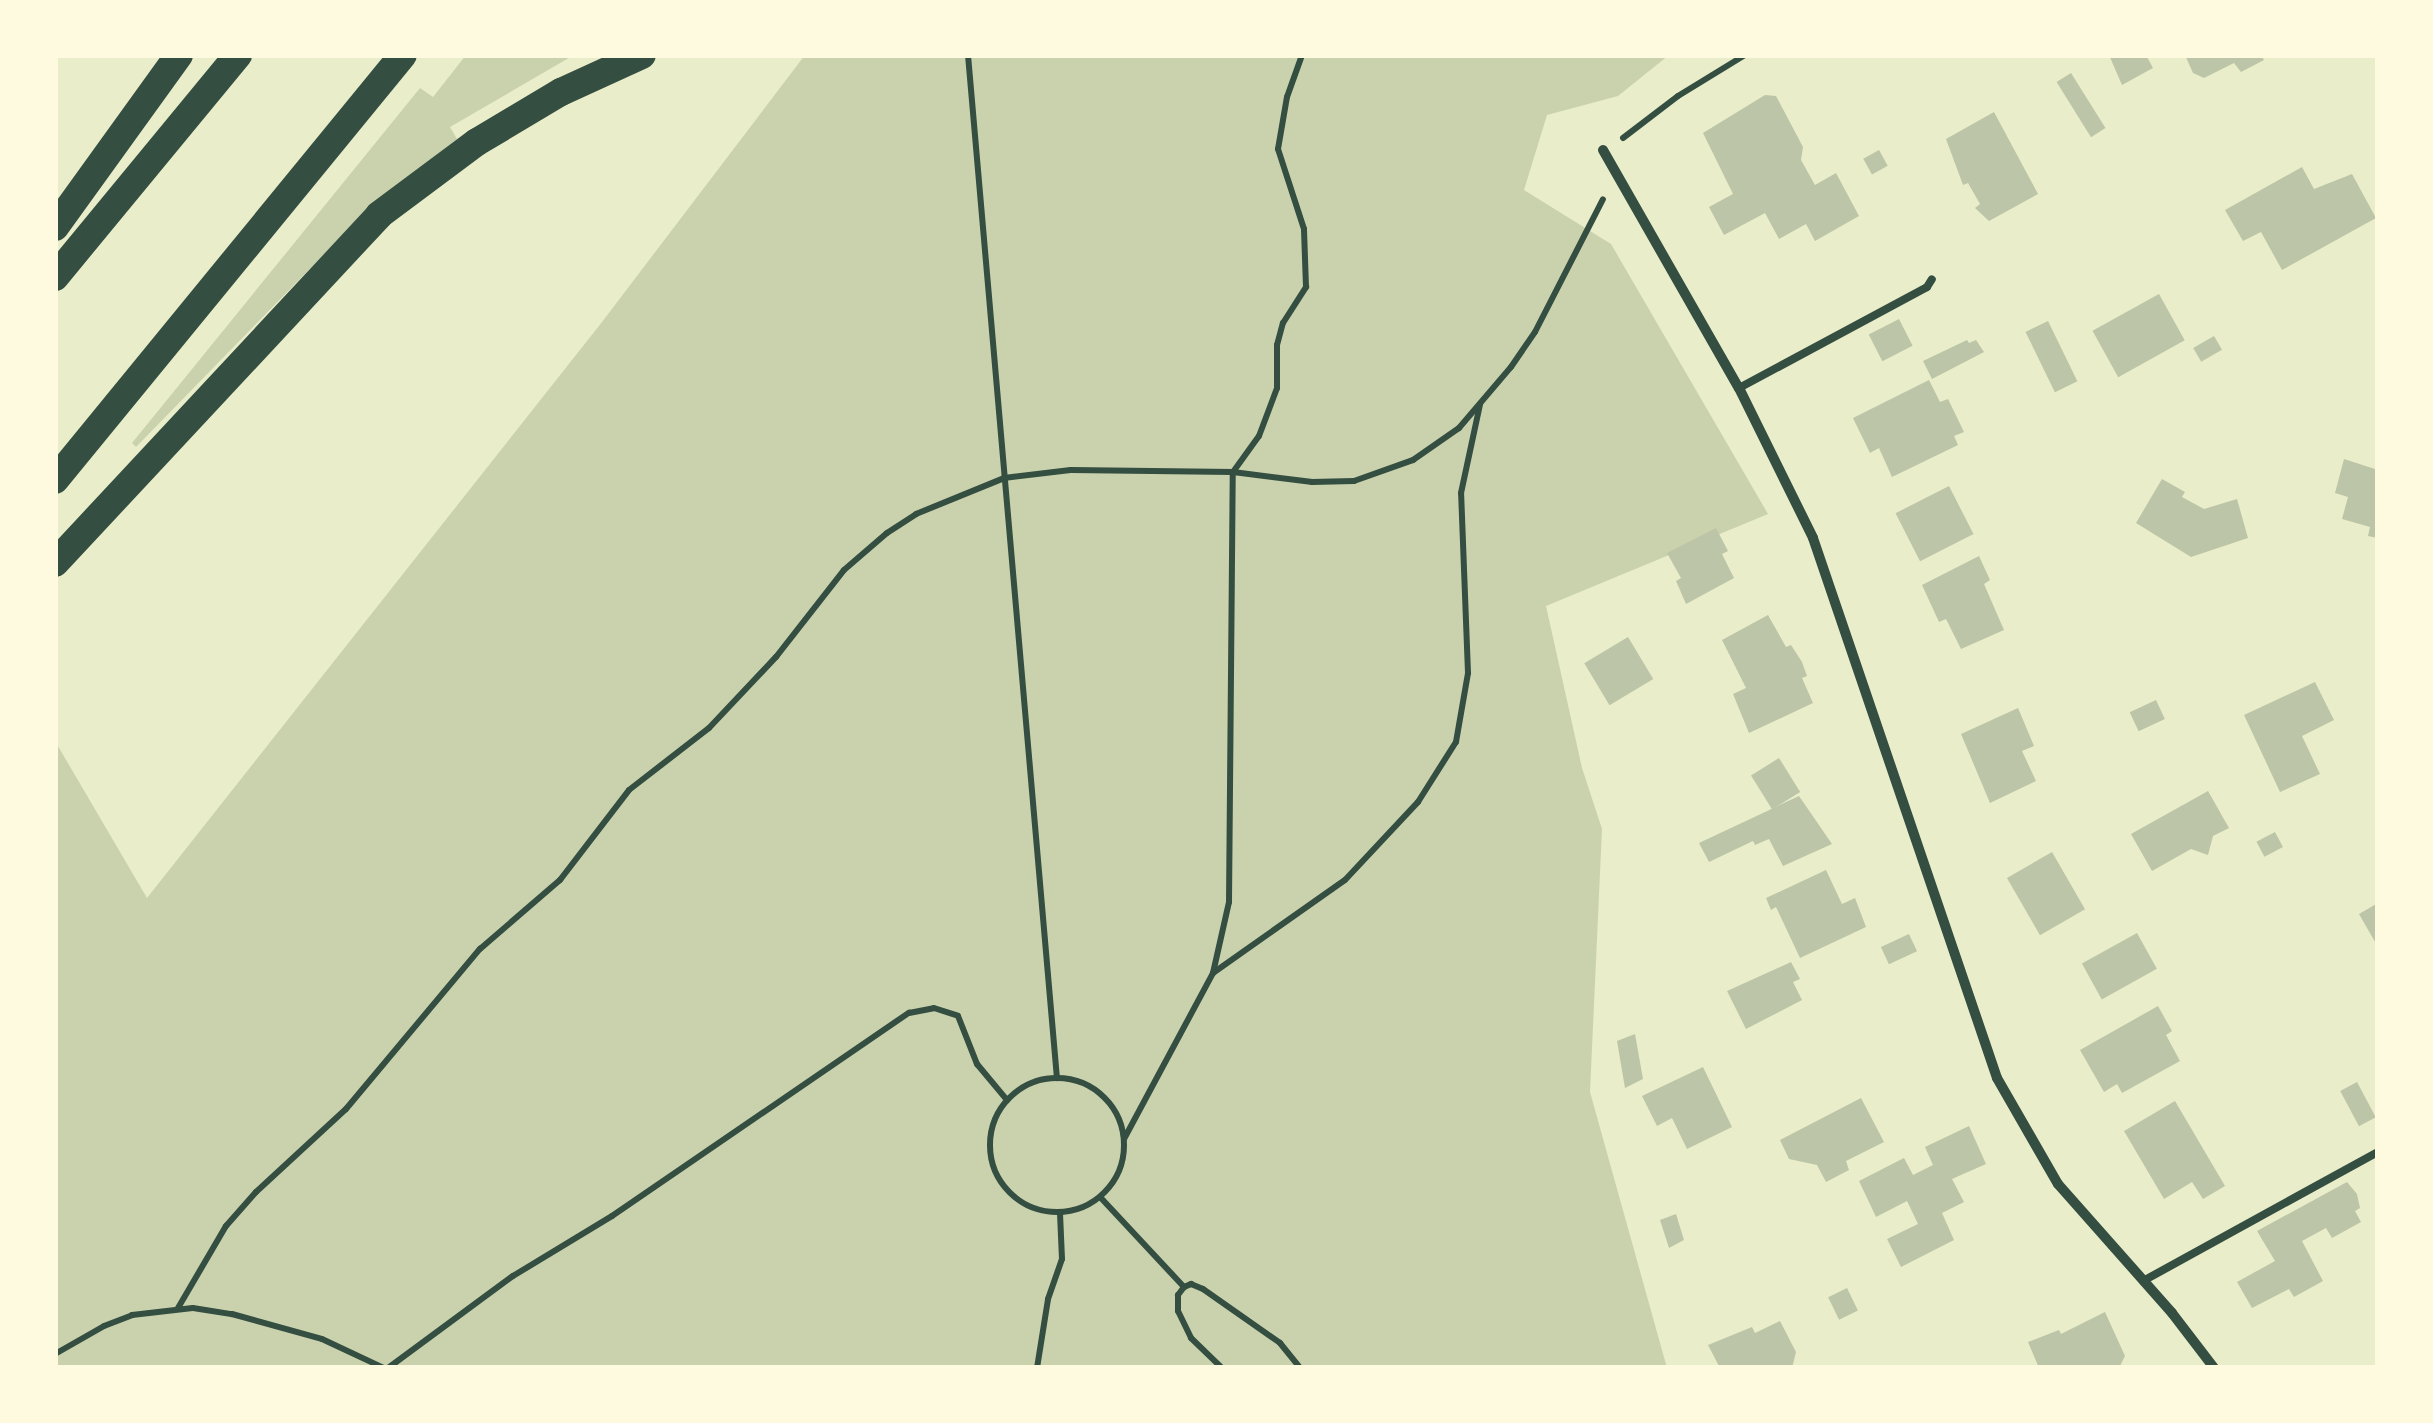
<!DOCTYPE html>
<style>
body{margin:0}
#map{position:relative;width:2433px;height:1423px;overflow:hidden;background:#e9edc9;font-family:"Nunito Sans",sans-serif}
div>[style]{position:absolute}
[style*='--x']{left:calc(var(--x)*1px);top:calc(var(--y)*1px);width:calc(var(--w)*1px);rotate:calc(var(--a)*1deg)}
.green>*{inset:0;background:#cad2ad}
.building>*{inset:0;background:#bcc5a7;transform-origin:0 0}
.path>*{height:6px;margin:-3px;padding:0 3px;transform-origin:3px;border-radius:3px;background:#344e41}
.path>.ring{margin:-3px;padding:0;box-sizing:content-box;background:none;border:6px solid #344e41;border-radius:50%}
.service>*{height:8px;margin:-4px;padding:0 4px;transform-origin:4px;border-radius:4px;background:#344e41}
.minor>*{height:10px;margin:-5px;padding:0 5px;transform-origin:5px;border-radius:5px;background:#344e41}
.trunk>*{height:28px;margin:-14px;padding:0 14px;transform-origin:14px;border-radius:14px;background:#344e41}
span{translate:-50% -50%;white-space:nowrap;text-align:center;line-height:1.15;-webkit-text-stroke:9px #fefae0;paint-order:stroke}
.frame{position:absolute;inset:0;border:58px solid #fefae0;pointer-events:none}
</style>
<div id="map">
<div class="green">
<div style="clip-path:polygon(466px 55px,574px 55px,450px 127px,457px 139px,377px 200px,136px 447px,132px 443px,420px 88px,433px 97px)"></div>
<div style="clip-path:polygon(805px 55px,1669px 55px,1618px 96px,1547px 115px,1524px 190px,1611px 244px,1768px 514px,1546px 606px,1582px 768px,1602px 829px,1590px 1092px,1667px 1368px,55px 1368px,55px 741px,147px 898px,602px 322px)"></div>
</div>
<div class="building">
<div style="clip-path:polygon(2109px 55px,2146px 55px,2153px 68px,2122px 85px)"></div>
<div style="clip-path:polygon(2185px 55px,2261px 55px,2264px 60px,2241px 72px,2234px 63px,2204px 78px,2193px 73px)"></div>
<div style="left:2071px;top:73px;width:65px;height:17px;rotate:58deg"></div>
<div style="clip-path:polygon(1765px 95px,1776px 96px,1803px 147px,1801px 160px,1815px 185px,1836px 173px,1859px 216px,1815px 241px,1806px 224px,1779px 239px,1765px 213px,1724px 235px,1709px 207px,1733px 194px,1703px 133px)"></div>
<div style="clip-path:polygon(1994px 112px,2038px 194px,1989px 221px,1975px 208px,1980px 204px,1968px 183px,1963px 185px,1946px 139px)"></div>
<div style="left:1879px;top:150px;width:18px;height:18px;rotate:61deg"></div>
<div style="clip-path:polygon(2302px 167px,2314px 189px,2352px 174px,2376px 218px,2282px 270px,2261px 232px,2243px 241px,2225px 210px)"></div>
<div style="left:2159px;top:294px;width:53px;height:76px;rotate:61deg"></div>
<div style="left:1899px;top:319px;width:30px;height:34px;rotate:63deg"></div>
<div style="left:2048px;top:321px;width:67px;height:25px;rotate:64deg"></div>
<div style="left:2214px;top:336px;width:16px;height:24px;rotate:60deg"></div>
<div style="clip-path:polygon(1967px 340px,1969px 343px,1976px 340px,1984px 352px,1932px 379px,1923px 361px)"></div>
<div style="clip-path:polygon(1929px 380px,1940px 402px,1948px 399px,1964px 432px,1954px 436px,1958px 445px,1892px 477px,1879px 448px,1870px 453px,1853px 418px)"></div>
<div style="clip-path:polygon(2344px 459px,2378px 470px,2378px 538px,2368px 536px,2370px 527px,2342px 519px,2348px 497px,2335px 493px)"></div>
<div style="clip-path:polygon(2162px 479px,2185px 492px,2182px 497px,2204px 509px,2237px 499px,2248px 538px,2191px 557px,2136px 523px)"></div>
<div style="left:1949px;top:486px;width:54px;height:60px;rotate:63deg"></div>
<div style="clip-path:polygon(1716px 528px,1728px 551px,1722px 554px,1734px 578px,1686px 604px,1676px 581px,1681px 578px,1667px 553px)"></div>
<div style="clip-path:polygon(1979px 556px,1990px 580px,1984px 584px,2004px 630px,1961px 649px,1946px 619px,1939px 622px,1922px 585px)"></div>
<div style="clip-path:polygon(1768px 615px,1786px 647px,1791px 645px,1802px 662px,1807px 676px,1802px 678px,1813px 703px,1749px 733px,1733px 694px,1746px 688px,1722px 640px)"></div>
<div style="left:1628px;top:637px;width:49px;height:51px;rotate:59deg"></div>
<div style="clip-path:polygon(2315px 682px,2334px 720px,2302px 736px,2320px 774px,2280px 792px,2244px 715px)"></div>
<div style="left:2156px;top:700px;width:21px;height:29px;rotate:65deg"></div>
<div style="clip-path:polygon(2018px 708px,2034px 746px,2022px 751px,2036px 781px,1990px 803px,1961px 734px)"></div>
<div style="left:1779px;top:758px;width:40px;height:33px;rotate:58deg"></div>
<div style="clip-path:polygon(2208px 791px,2229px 828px,2213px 836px,2208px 855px,2191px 849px,2152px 871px,2131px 834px)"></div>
<div style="clip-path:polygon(1799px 796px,1832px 844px,1783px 866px,1769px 839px,1755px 845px,1753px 841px,1709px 862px,1699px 843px)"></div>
<div style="left:2275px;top:832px;width:17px;height:21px;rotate:62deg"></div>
<div style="left:2052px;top:852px;width:66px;height:52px;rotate:60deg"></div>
<div style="clip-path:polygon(1826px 870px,1842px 904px,1855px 898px,1866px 927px,1800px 958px,1776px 907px,1771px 910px,1766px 898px)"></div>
<div style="clip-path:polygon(2378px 903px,2378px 947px,2359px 914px)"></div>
<div style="left:2137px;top:933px;width:41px;height:63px;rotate:61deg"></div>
<div style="left:1909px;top:934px;width:19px;height:31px;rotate:65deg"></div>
<div style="clip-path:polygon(1791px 962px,1800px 979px,1793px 982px,1802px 1000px,1746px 1029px,1727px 991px)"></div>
<div style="clip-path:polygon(2158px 1006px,2172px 1031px,2166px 1035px,2180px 1061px,2122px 1093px,2117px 1084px,2104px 1092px,2080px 1050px)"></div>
<div style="clip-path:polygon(1635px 1034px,1643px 1079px,1625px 1088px,1617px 1041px)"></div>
<div style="clip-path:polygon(1703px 1067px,1732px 1127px,1687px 1149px,1672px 1118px,1657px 1126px,1642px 1096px)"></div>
<div style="left:2357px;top:1082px;width:40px;height:19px;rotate:62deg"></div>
<div style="clip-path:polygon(1861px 1098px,1884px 1142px,1846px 1161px,1849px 1170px,1826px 1182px,1817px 1165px,1789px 1159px,1780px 1140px)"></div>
<div style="clip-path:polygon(2175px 1101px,2225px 1186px,2203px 1199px,2192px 1182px,2164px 1199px,2124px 1131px)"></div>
<div style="clip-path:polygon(1969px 1126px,1986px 1164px,1952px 1179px,1964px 1202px,1942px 1213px,1954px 1240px,1901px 1267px,1887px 1239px,1918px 1224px,1907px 1201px,1876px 1217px,1859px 1181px,1904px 1158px,1913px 1175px,1933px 1165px,1925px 1147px)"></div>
<div style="clip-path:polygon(2347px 1182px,2357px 1194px,2360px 1208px,2355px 1211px,2361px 1222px,2332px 1238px,2326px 1228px,2302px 1241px,2323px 1281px,2294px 1297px,2289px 1289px,2252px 1308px,2237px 1282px,2275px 1261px,2257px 1231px)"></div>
<div style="clip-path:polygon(1676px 1214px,1684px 1240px,1669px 1248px,1660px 1220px)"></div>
<div style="left:1847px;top:1288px;width:25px;height:21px;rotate:64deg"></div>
<div style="clip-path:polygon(2105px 1312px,2125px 1356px,2119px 1368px,2039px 1368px,2028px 1342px,2059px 1330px,2061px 1334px)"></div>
<div style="clip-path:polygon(1780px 1321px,1796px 1352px,1792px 1368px,1720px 1368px,1708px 1345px,1752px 1327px,1755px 1333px)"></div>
</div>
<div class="path">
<div style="--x:968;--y:55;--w:1027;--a:85.03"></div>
<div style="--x:1623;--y:138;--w:69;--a:-37.4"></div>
<div style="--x:1678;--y:96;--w:79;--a:-31.5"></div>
<div style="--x:1213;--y:973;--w:161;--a:-35.2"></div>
<div style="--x:1345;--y:880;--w:107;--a:-46.9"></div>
<div style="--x:1418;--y:802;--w:71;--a:-57.7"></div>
<div style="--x:1456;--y:742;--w:70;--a:-80.1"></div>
<div style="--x:1468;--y:673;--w:180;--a:-92.2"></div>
<div style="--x:1461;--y:493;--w:91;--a:-77.9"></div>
<div class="ring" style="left:990px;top:1078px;width:128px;height:128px"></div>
<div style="--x:1124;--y:1139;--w:188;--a:-61.8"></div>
<div style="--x:1213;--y:973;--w:73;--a:-77.3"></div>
<div style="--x:1229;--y:902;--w:430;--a:-89.5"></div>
<div style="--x:1233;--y:472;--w:44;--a:-54.2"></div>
<div style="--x:1259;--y:436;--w:51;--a:-69.4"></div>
<div style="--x:1277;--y:388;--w:43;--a:-90"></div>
<div style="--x:1277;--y:345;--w:23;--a:-75"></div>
<div style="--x:1283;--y:323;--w:43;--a:-57.4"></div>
<div style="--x:1306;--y:287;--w:58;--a:-92"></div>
<div style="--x:1304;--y:229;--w:84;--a:-108"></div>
<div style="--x:1278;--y:149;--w:53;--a:-80.2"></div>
<div style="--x:1287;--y:97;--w:45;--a:-70.3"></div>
<div style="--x:1101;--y:1198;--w:122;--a:47"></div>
<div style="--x:1184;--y:1287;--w:8;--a:-23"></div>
<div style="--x:1191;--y:1284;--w:13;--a:23"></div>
<div style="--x:1203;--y:1289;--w:94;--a:35"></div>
<div style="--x:1280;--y:1343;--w:32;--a:51"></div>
<div style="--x:1184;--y:1287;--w:10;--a:127"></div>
<div style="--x:1178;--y:1295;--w:16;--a:90"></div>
<div style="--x:1178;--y:1311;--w:30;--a:64"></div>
<div style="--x:1191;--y:1338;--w:43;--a:44.1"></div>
<div style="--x:178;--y:1308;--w:95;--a:-59.7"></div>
<div style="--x:226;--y:1226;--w:45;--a:-48.6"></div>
<div style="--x:256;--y:1192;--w:122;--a:-42.7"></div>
<div style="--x:346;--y:1109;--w:209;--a:-50.1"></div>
<div style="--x:480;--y:949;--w:106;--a:-40.8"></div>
<div style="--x:560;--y:880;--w:113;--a:-52.5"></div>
<div style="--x:629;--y:790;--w:101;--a:-37.8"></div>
<div style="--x:709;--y:728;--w:98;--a:-46.7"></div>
<div style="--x:776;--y:657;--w:110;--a:-52"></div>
<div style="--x:844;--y:570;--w:57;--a:-40.7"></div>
<div style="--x:887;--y:533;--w:35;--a:-33"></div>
<div style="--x:916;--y:514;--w:95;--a:-22.2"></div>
<div style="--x:1004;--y:478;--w:67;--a:-6.8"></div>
<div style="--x:1071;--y:470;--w:162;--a:0.7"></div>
<div style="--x:1233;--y:472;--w:80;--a:7.2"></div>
<div style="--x:1312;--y:482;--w:42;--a:-1.4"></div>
<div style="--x:1354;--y:481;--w:63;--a:-19.6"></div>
<div style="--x:1413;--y:460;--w:56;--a:-34.8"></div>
<div style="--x:1459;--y:428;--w:80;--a:-49.6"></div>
<div style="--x:1511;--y:367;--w:42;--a:-55.6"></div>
<div style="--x:1535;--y:332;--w:149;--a:-62.9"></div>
<div style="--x:55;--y:1354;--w:56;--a:-29.7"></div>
<div style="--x:104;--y:1326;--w:30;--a:-21"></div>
<div style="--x:132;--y:1315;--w:61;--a:-6.5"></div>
<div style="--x:193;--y:1308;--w:39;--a:9"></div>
<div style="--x:232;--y:1314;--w:93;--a:15.5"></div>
<div style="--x:322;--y:1339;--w:68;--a:25.1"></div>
<div style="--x:388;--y:1368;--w:155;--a:-36.4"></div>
<div style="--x:513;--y:1276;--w:116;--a:-31.2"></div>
<div style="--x:612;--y:1216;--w:360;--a:-34.4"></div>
<div style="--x:909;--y:1013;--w:25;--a:-11"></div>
<div style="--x:934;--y:1008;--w:25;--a:18"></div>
<div style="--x:958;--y:1016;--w:52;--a:68.4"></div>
<div style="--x:977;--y:1064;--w:47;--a:50.2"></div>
<div style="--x:1037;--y:1368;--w:70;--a:-80.9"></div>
<div style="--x:1048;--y:1299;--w:42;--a:-70.7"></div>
<div style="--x:1062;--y:1259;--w:46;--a:-92.5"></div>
</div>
<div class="service">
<div style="--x:1739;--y:388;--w:213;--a:-28.2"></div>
<div style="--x:1927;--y:287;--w:9;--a:-58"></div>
<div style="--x:2143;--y:1281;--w:268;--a:-28.8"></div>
</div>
<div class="minor">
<div style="--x:1603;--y:150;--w:274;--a:60.3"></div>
<div style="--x:1739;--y:388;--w:167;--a:63.7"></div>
<div style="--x:1813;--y:538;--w:570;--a:71.18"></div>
<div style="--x:1997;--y:1078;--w:122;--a:60.1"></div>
<div style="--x:2058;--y:1184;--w:172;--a:48.5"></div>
<div style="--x:2172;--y:1313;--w:69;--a:52.6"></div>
</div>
<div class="trunk">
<div style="--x:55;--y:227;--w:212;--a:-54.2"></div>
<div style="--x:55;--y:277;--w:288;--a:-50.5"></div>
<div style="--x:55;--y:480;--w:549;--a:-50.69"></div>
<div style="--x:55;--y:563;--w:475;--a:-47"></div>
<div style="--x:379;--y:215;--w:122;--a:-36.7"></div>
<div style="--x:477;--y:142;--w:98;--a:-30.8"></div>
<div style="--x:561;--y:92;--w:89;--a:-24.6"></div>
</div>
<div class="frame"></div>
</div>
